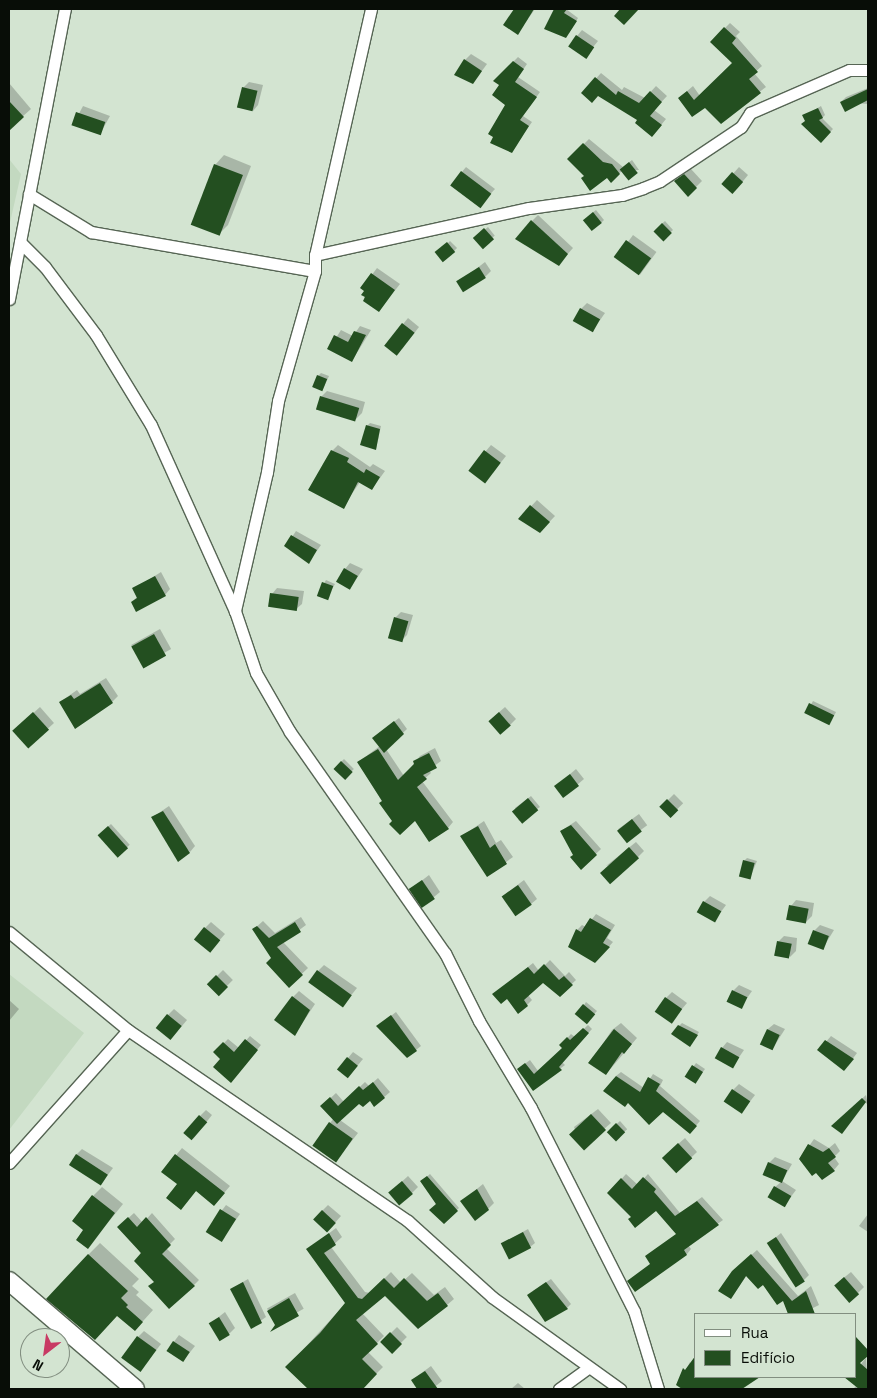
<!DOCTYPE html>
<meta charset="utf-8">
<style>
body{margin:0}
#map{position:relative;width:877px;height:1398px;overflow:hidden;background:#d3e4d1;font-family:"Space Grotesk",sans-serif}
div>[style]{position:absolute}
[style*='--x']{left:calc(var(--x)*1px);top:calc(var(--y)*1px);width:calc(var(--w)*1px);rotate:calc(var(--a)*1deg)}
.built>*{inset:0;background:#c3d9c0}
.shadow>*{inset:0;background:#0003;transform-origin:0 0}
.building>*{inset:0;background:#234f20;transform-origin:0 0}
.roads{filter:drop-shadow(1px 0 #566554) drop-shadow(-1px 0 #566554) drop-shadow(0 1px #566554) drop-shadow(0 -1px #566554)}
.street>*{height:11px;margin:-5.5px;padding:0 5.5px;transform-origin:5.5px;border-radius:5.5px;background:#fff}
.primary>*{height:18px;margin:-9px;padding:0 9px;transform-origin:9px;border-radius:9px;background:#fff}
span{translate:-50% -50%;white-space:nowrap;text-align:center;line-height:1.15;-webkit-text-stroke:5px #d3e4d1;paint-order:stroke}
.frame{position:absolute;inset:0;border:10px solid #080d07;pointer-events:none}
.legend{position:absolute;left:694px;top:1313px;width:162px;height:65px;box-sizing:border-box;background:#d3e4d1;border:1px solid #828e80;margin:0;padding:6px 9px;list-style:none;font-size:15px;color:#080d07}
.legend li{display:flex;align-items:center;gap:10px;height:25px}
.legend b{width:25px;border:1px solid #828e80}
.north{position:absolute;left:20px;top:1328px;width:50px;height:50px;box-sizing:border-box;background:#d3e4d1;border:1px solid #828e80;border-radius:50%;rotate:210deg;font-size:14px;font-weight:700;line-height:20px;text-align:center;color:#080d07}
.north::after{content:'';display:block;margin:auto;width:18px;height:22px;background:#c83a64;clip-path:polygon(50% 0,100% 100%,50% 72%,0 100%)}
</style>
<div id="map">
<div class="built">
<div style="clip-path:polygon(9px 159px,21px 174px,9px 227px)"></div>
<div style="clip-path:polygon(9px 974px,84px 1033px,9px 1130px)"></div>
</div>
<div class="shadow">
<div style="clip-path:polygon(515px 9px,535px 9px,518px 33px,505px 25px)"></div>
<div style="clip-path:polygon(556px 9px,566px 9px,578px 18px,569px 33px,546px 28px)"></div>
<div style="clip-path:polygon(730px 23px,740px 32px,736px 36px,762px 66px,754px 73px,766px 87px,721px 122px,706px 106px,679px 98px,693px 86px,700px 96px,734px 63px,711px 42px)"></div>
<div style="clip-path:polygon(582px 30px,598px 41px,585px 57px,577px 36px)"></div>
<div style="clip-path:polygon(471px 54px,487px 64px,473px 83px,465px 60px)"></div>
<div style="clip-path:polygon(518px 57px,527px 64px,518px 77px,540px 92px,523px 116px,532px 122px,512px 151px,507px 105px,501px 85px,495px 80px)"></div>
<div style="clip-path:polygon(601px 73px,622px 90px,624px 87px,645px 98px,656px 86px,667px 96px,654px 110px,666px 119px,657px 130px,598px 95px,583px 93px)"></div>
<div style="clip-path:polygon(249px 82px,263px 85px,258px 105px,253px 111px,243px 88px)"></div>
<div style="clip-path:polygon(9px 83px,31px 109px,13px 125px,9px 120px)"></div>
<div style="clip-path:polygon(868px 88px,868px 104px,841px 102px,846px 97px)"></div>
<div style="clip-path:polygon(83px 106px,110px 116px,100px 134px,73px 125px)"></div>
<div style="clip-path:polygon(821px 106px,825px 115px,822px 118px,833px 129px,821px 141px,804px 116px)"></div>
<div style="clip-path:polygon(589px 139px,623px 167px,632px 160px,639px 170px,622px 171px,611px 181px,607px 176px,586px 175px,569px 159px)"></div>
<div style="clip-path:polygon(224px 155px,251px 166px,228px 225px,219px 234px,215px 165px)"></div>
<div style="clip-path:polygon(466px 167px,495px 189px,483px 202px,451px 185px)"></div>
<div style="clip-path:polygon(739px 167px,748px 175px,739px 186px,724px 184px)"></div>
<div style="clip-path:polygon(691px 169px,702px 181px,688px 195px,675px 181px)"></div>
<div style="clip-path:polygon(596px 210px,604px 220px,601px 223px,587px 217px)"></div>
<div style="clip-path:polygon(538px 215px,573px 248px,559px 264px,532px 221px)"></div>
<div style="left:665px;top:221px;width:12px;height:14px;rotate:48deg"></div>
<div style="left:488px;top:227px;width:11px;height:17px;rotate:52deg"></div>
<div style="left:633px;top:235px;width:29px;height:28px;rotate:36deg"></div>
<div style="left:450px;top:241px;width:10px;height:18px;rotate:45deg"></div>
<div style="clip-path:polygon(485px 262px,491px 271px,485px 277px,459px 282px)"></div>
<div style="clip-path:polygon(377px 268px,400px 284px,379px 311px,364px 300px,365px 290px,362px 288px)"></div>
<div style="clip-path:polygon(587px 303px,605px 313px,593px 330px,581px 309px)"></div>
<div style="clip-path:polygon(408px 318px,419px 327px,402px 349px,386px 345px)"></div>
<div style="clip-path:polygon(360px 326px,371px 330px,352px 361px,329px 349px,341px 330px,353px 336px)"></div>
<div style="clip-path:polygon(321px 373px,329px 376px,323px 389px,318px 376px)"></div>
<div style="clip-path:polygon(327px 391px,365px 402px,362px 413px,356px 419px,321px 397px)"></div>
<div style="clip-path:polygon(370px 423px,381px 426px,376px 449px,367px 426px)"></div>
<div style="clip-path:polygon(338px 445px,370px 467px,373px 464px,385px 471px,372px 489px,360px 482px,343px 507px,332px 451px)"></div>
<div style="clip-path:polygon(491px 445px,506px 456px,490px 476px,469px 471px)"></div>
<div style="clip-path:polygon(537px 500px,555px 516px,540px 532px,520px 518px)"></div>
<div style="clip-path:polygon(296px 531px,321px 545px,309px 562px,286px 546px)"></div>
<div style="clip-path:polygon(350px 563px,363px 569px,351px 587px,345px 569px)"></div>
<div style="clip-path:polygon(161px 572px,170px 589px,165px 595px,132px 602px,138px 596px,134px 589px)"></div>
<div style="clip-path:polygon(326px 580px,335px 584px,326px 599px,317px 596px)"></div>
<div style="clip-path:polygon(277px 588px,304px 591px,302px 604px,296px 609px,272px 594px)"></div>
<div style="clip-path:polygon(401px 612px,413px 615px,407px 635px,401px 641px,395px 618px)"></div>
<div style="left:160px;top:629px;width:23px;height:33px;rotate:61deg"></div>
<div style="clip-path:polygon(106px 678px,118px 696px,112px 702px,60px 702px,77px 690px,80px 694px)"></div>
<div style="clip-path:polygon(813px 701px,836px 712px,831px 722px,806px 713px)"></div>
<div style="clip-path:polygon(40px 707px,54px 723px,28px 747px,20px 725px)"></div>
<div style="clip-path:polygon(505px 707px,516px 719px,510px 725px,489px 721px)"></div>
<div style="clip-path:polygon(399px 718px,407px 729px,386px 749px,404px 776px,420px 756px,435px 748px,441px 761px,429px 770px,431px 773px,422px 781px,453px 822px,448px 828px,416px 819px,394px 821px,358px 762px,380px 746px,378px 734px)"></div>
<div style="left:344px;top:759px;width:14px;height:13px;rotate:45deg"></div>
<div style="clip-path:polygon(576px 769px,584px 779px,564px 796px,562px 781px)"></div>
<div style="left:674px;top:794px;width:13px;height:18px;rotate:45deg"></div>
<div style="clip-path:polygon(531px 796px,540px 807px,519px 821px,515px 808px)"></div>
<div style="clip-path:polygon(169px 806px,195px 846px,190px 852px,153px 817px)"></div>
<div style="left:639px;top:814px;width:14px;height:26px;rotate:54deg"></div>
<div style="clip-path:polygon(484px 821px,496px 843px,501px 840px,513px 857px,488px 875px,462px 836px)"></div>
<div style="clip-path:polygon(576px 821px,601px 849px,581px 868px,561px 831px)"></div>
<div style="left:111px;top:824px;width:28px;height:16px;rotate:48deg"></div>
<div style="clip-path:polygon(636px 842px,644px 851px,638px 857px,606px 866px)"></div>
<div style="clip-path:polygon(747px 858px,757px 861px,750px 878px,744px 861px)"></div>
<div style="clip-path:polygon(429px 875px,440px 892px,423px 906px,411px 889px)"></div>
<div style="clip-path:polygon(524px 880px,537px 899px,531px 904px,503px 896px)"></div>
<div style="clip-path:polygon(710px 896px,726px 905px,715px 920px,704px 902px)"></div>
<div style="clip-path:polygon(796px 900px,814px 903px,812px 916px,806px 922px,791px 906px)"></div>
<div style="clip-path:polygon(596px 914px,615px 925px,607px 938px,613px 942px,600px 957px,577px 930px,582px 925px,586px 927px)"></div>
<div style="clip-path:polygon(301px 917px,306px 925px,283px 942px,308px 968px,289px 986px,254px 929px,263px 921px,275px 933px)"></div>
<div style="clip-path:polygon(211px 922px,225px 934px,210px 951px,205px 928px)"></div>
<div style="clip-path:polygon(820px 925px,834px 930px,823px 948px,814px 931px)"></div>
<div style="clip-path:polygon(784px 936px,797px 938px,796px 951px,790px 957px,778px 942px)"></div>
<div style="clip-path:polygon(550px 960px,565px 976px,569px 972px,576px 980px,560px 995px,543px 981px,528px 995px,532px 1000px,527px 1005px,499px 990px,533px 963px,539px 971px)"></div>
<div style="clip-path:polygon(324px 965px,357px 988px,349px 998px,318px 971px)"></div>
<div style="left:223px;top:970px;width:14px;height:20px;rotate:45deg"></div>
<div style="clip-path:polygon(739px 985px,752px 991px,740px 1008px,733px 991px)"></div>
<div style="clip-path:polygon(299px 991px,315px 1004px,295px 1034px,293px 997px)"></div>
<div style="clip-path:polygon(672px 992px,687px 1003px,671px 1022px,666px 998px)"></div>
<div style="clip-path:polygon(9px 1000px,19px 1009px,9px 1021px)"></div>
<div style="clip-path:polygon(586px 1002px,597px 1011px,587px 1022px,584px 1005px)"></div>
<div style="clip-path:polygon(174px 1009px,187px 1020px,171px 1039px,168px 1015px)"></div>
<div style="clip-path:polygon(396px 1012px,421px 1046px,407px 1057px,378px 1026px)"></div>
<div style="clip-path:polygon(621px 1023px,637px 1038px,606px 1074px,590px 1063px,612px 1030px)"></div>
<div style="clip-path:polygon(682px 1023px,699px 1032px,692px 1043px,679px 1026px)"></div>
<div style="clip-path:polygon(774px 1024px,785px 1029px,773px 1048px,768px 1029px)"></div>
<div style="clip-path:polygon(588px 1025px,592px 1029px,562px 1062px,565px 1065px,533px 1089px,522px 1066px,530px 1060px,538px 1071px,563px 1048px,561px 1045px,571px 1034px,575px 1037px)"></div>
<div style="clip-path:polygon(250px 1036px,261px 1045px,235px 1077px,215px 1052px,228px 1039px,239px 1048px)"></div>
<div style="clip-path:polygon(831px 1036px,857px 1053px,848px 1065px,819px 1050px)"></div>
<div style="clip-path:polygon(727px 1042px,744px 1050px,733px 1066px,722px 1048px)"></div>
<div style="clip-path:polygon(353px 1052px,363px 1059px,353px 1071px,348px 1058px)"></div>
<div style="clip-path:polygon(696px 1063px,705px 1069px,697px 1080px,686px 1077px)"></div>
<div style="clip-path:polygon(621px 1072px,644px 1088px,653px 1074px,663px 1080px,660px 1086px,700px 1121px,693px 1129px,663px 1111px,629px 1102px,616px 1076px)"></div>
<div style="clip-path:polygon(378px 1078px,390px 1092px,375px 1105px,370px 1099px,359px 1102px,340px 1120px,358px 1133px,336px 1161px,330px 1123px,334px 1118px,322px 1106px,336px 1093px,344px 1102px,365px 1082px,369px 1086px)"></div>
<div style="clip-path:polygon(739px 1084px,755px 1095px,742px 1112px,733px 1090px)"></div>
<div style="clip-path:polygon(866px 1095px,868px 1105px,865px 1102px,837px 1122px)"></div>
<div style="clip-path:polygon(598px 1109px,611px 1123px,582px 1148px,574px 1127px)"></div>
<div style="clip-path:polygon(206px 1110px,212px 1115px,193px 1139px,200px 1116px)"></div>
<div style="left:620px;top:1121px;width:11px;height:16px;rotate:49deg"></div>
<div style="clip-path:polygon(685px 1138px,697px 1152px,676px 1172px,669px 1152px)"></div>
<div style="clip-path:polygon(814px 1139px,829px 1148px,835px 1143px,840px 1151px,834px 1157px,839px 1164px,834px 1170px,800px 1159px)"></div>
<div style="clip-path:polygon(182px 1148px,230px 1186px,219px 1199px,197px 1190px,181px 1208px,179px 1183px,163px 1171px)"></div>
<div style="clip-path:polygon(82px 1149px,113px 1168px,101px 1184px,76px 1155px)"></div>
<div style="clip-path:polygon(775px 1157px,792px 1164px,782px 1181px,796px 1190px,784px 1206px,775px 1187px,781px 1182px,769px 1163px)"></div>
<div style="clip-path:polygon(430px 1174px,459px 1208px,444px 1222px,424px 1179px)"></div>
<div style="clip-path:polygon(626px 1174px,638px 1185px,648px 1174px,680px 1213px,702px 1197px,723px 1220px,688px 1245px,691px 1249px,687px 1254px,635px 1291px,652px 1263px,677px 1234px,656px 1210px,633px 1216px,609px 1193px)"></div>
<div style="clip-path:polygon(408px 1176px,418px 1187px,412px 1193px,396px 1187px)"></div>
<div style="clip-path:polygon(483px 1184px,494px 1203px,488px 1209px,462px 1201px)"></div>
<div style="clip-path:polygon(102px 1187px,123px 1204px,88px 1247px,85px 1230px,93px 1196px)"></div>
<div style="clip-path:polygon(226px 1205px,240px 1214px,225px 1235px,207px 1230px)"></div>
<div style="clip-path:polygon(328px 1205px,341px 1216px,333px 1225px,322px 1211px)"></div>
<div style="clip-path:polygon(134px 1213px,143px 1223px,152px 1213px,175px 1239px,166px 1248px,199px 1280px,194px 1285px,155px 1281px,124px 1222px)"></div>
<div style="clip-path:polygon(868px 1214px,868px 1232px,859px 1226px)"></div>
<div style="clip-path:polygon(336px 1228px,342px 1237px,331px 1247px,365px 1292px,370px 1293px,391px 1272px,401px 1283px,412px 1273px,434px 1295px,445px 1287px,454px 1299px,447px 1305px,386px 1294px,362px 1313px,384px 1336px,368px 1352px,383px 1367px,361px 1389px,309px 1389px,287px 1367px,346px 1303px,308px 1249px)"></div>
<div style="clip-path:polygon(528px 1229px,535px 1243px,530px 1247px,503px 1243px)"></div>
<div style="clip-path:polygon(781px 1233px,809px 1275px,804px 1280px,769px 1243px)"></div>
<div style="clip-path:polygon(100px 1243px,139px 1279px,132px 1286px,139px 1292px,136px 1295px,153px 1310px,135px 1330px,88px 1255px)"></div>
<div style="clip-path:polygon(757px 1250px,798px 1296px,811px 1286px,819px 1305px,801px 1314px,789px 1314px,784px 1299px,747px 1275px,731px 1298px,739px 1266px)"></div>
<div style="clip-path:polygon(851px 1272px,864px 1287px,858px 1293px,841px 1280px)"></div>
<div style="clip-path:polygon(248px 1279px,266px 1317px,252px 1327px,231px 1289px)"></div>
<div style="clip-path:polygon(551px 1279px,571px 1304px,567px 1308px,533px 1291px)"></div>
<div style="left:295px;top:1293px;width:18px;height:32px;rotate:61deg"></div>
<div style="clip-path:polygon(225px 1312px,235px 1328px,229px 1334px,211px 1323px)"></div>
<div style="left:397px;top:1327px;width:14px;height:21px;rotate:45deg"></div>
<div style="clip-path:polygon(144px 1331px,161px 1344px,140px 1371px,138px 1337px)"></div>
<div style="clip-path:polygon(179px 1335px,195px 1346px,183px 1361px,167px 1351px)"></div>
<div style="clip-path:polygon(866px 1358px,868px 1389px,853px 1389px,856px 1386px,848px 1379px,856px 1377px,856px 1370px)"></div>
<div style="clip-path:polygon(690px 1362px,696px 1377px,760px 1377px,738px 1389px,684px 1389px,678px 1385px)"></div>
<div style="clip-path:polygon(431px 1366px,442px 1381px,432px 1389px,418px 1389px,412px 1380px)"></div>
<div style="clip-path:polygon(518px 1383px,525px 1389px,511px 1389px)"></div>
</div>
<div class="building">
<div style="clip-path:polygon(514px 9px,534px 9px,518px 35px,503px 25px)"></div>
<div style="clip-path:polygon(554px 9px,567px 9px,564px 13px,577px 21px,566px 38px,544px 29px)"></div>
<div style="clip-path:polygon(620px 9px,639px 9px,624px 25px,614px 16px)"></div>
<div style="clip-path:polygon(724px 27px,736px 38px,732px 43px,758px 72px,749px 79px,761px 93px,721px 124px,705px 108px,692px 117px,678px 98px,687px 91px,694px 100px,732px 63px,710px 42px)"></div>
<div style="left:576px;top:35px;width:22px;height:14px;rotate:34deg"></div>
<div style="clip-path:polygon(464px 59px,482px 71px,473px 84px,454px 75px)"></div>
<div style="clip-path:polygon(513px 61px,524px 69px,515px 82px,537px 97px,520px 120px,529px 126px,512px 153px,490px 143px,493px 137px,488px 134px,505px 105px,492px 95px,499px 85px,493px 81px)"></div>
<div style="clip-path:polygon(595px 77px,616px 95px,618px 91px,639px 103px,650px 91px,662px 102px,650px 116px,662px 125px,652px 137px,635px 123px,637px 120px,598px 96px,592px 103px,581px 93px)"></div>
<div style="left:242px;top:87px;width:16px;height:21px;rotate:14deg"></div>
<div style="clip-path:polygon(868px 89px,868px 100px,845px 112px,840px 102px)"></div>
<div style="clip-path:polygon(9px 101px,24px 117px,9px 131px)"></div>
<div style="clip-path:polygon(818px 108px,823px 118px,819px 120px,831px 132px,821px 143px,801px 124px,805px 121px,802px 115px)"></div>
<div style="left:76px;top:112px;width:31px;height:14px;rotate:19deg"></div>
<div style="clip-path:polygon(583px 143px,603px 162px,612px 164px,620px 174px,611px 183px,607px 178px,590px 191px,581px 178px,584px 176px,567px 159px)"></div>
<div style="left:629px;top:162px;width:14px;height:12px;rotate:51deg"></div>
<div style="left:214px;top:164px;width:31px;height:65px;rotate:21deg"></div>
<div style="left:461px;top:171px;width:38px;height:18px;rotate:37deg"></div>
<div style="left:732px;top:172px;width:15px;height:16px;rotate:42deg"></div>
<div style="clip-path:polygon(684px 174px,697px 188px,688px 197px,674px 181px)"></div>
<div style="left:593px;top:212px;width:14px;height:13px;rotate:51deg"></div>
<div style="clip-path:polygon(531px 220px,568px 254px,559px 266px,515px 239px)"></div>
<div style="left:662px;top:223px;width:14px;height:12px;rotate:45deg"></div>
<div style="left:484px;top:228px;width:15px;height:15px;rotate:48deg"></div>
<div style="left:626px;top:240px;width:31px;height:21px;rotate:36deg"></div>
<div style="left:447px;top:242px;width:13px;height:16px;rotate:51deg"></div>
<div style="left:479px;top:267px;width:13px;height:27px;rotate:58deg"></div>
<div style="clip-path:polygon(371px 273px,395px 290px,379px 312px,363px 301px,365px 297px,361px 295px,364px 291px,360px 288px)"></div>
<div style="left:580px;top:308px;width:23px;height:15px;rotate:29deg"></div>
<div style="left:402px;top:323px;width:16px;height:29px;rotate:38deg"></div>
<div style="clip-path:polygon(354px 331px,366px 335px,352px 362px,327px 349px,334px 335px,348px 342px)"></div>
<div style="left:317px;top:375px;width:11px;height:13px;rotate:22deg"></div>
<div style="left:320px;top:396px;width:41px;height:14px;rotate:17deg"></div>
<div style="clip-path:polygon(366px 425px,380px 429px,376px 450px,360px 445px)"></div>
<div style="clip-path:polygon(331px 450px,349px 458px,347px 462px,364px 473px,366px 469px,380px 477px,372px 490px,358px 482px,344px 509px,308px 490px)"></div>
<div style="left:484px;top:450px;width:21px;height:26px;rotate:37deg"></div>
<div style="clip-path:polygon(530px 505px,550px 522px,540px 533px,518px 519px)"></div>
<div style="clip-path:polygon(291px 535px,317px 550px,309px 564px,284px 546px)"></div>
<div style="left:344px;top:568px;width:16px;height:16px;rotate:30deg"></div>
<div style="clip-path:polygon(155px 576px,166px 596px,136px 612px,131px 602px,137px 598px,132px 588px)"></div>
<div style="left:322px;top:582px;width:12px;height:15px;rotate:20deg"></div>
<div style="left:270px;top:593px;width:29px;height:14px;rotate:8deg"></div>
<div style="left:394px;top:617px;width:15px;height:22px;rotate:16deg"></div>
<div style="left:154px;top:634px;width:25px;height:26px;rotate:61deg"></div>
<div style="clip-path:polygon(100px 683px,113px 703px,75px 729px,59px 702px,71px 695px,74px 699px)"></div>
<div style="left:809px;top:703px;width:28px;height:11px;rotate:26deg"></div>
<div style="left:33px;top:712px;width:24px;height:28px;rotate:48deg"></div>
<div style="left:499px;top:712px;width:18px;height:14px;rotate:49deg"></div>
<div style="clip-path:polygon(394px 721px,404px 734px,384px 753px,372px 738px)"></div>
<div style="clip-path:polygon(378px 749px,398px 780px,414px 764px,413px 761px,429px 753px,437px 768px,423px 775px,427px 779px,417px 787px,449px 829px,429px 842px,415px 821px,400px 835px,389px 824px,392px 821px,379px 803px,382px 801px,357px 762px)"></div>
<div style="left:341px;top:761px;width:16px;height:11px;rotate:43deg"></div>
<div style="left:570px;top:774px;width:15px;height:20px;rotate:53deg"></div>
<div style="left:528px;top:798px;width:16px;height:21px;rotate:50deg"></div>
<div style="left:667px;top:799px;width:16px;height:11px;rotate:45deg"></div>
<div style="clip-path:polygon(163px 811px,190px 853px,178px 862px,151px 817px)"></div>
<div style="left:632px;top:819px;width:16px;height:19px;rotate:52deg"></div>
<div style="clip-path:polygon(571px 825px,597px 855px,581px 870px,570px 857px,573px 855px,560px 831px)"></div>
<div style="left:108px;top:826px;width:30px;height:14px;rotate:48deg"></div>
<div style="clip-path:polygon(478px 826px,490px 848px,495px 844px,507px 864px,487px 877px,460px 836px)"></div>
<div style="left:629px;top:847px;width:15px;height:39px;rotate:48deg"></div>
<div style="left:743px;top:860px;width:12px;height:17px;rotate:14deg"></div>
<div style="left:422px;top:880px;width:23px;height:16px;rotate:56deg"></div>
<div style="left:518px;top:885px;width:24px;height:20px;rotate:55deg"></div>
<div style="left:703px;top:901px;width:21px;height:13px;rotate:29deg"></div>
<div style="left:789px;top:905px;width:20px;height:15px;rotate:11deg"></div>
<div style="clip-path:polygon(590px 918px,611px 930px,603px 943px,610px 947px,595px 963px,568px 947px,576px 929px,581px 932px)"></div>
<div style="clip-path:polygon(295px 922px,301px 932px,277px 947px,303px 975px,289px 988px,266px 963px,271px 958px,252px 929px,257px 926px,269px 938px)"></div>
<div style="left:204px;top:927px;width:21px;height:16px;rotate:39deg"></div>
<div style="left:813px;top:930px;width:17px;height:15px;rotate:21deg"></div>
<div style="left:777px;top:941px;width:15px;height:15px;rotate:11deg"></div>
<div style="clip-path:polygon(544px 964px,559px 980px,564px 976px,573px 985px,560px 997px,543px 983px,524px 1000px,528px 1006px,518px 1014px,507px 999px,501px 1004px,492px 994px,528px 967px,534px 974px)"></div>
<div style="left:317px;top:970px;width:43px;height:15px;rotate:36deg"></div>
<div style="left:216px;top:975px;width:17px;height:13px;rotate:45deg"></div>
<div style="left:732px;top:990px;width:17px;height:13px;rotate:25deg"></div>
<div style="clip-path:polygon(292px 996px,310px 1010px,295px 1036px,274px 1020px)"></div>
<div style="left:665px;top:997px;width:21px;height:18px;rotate:35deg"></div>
<div style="left:583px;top:1004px;width:16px;height:13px;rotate:40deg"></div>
<div style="left:167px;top:1014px;width:19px;height:18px;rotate:39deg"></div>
<div style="clip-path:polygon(391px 1015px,417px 1051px,407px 1058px,376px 1026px)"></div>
<div style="clip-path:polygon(678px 1025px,698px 1035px,690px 1047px,671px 1034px)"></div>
<div style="clip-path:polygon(583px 1028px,589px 1033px,559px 1067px,562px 1070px,533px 1091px,517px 1069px,525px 1063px,534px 1074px,562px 1048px,559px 1045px,567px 1037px,570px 1040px)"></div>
<div style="clip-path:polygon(614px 1029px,632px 1044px,624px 1054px,622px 1052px,606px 1075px,588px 1063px)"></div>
<div style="left:767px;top:1029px;width:14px;height:17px;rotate:25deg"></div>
<div style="clip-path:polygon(245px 1039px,258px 1050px,231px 1083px,213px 1067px,220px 1059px,213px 1052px,223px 1042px,234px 1052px)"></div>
<div style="clip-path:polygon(825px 1040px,854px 1059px,844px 1071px,817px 1050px)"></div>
<div style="left:721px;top:1047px;width:21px;height:13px;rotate:29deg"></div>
<div style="left:347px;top:1057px;width:14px;height:16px;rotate:39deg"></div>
<div style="left:692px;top:1065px;width:13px;height:14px;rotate:32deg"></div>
<div style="clip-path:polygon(616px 1076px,640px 1092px,648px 1077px,660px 1084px,656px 1091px,697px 1126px,690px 1134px,663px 1112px,649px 1125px,628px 1103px,625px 1107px,603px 1091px)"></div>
<div style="clip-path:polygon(373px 1082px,385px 1098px,374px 1107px,370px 1101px,363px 1107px,359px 1104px,337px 1124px,320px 1106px,330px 1097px,338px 1106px,359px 1086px,363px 1090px)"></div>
<div style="left:732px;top:1089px;width:22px;height:15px;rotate:34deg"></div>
<div style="clip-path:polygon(862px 1098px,866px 1102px,842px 1134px,831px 1126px)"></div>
<div style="left:591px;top:1114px;width:22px;height:30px;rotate:47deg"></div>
<div style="left:199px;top:1115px;width:11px;height:24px;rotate:41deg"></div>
<div style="left:329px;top:1122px;width:29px;height:29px;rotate:35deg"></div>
<div style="left:616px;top:1123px;width:13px;height:13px;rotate:45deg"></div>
<div style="left:678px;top:1143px;width:21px;height:22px;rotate:47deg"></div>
<div style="clip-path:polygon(808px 1144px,823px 1152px,829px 1148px,836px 1157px,828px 1163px,835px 1171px,822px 1180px,816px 1173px,812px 1176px,799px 1159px)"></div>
<div style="left:76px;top:1154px;width:38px;height:13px;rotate:33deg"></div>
<div style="clip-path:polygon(175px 1154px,225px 1193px,214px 1206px,196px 1191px,181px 1210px,166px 1198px,177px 1184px,161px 1172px)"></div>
<div style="left:768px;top:1162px;width:21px;height:14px;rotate:23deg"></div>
<div style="clip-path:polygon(427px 1176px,458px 1211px,444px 1224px,429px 1210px,436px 1204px,420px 1181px)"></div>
<div style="clip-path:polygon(643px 1177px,656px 1189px,654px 1192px,675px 1216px,697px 1201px,719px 1225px,684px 1250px,687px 1255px,635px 1292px,627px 1281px,650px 1264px,645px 1256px,676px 1234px,656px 1211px,635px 1228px,628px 1219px,631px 1217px,607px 1193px,621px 1178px,632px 1189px)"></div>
<div style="left:402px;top:1181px;width:17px;height:18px;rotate:50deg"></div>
<div style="left:774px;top:1186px;width:20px;height:13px;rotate:30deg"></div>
<div style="clip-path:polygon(477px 1189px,489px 1210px,475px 1221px,460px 1201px)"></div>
<div style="clip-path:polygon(92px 1195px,115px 1213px,88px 1249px,76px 1240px,83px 1230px,72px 1221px)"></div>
<div style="left:220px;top:1209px;width:19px;height:27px;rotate:32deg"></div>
<div style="left:322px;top:1210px;width:19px;height:13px;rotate:43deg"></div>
<div style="clip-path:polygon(128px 1217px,137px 1227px,146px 1217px,171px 1245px,162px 1254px,195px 1286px,169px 1309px,148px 1286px,154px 1282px,134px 1261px,141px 1253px,117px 1227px)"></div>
<div style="left:523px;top:1232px;width:18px;height:25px;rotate:63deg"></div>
<div style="clip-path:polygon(329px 1233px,336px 1245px,324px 1253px,358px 1298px,362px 1299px,384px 1278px,394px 1288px,404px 1278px,427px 1301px,438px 1293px,448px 1306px,418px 1329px,385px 1296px,356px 1320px,378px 1344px,362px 1359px,377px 1374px,363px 1389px,308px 1389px,285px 1367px,320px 1333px,345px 1303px,306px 1249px)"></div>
<div style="left:776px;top:1237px;width:53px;height:11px;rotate:57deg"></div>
<div style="clip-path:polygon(88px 1254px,128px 1291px,121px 1298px,128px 1305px,126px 1307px,143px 1322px,135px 1331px,117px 1316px,95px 1340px,46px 1299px)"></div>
<div style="clip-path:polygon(751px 1254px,792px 1301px,806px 1291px,815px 1314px,788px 1314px,783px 1301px,777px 1305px,763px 1285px,758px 1289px,746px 1276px,731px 1299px,718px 1291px,732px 1271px)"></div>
<div style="left:844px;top:1277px;width:23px;height:13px;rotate:49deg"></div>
<div style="clip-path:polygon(243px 1282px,262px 1323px,251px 1329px,230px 1289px)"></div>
<div style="clip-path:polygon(546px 1282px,568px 1309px,545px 1322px,527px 1295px)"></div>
<div style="clip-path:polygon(289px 1298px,299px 1316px,270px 1332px,275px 1325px,267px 1311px)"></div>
<div style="left:219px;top:1317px;width:21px;height:12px;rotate:59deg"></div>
<div style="left:390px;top:1332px;width:17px;height:14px;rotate:45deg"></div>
<div style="left:137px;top:1336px;width:24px;height:27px;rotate:36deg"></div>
<div style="clip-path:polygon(856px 1337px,868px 1350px,868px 1356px,860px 1363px,868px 1370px,868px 1389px,859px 1389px,844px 1377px,856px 1377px)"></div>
<div style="left:173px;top:1341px;width:20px;height:12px;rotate:33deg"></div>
<div style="clip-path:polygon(696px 1355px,696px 1377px,760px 1377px,742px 1389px,682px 1389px,676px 1385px,683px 1368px,685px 1370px)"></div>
<div style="clip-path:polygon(425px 1371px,438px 1389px,417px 1389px,411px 1380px)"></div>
</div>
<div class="roads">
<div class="street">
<div style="--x:371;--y:9;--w:252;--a:102.8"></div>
<div style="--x:315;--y:255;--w:16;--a:90"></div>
<div style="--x:315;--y:271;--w:135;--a:105.9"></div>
<div style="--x:278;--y:401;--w:72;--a:98.8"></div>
<div style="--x:267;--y:472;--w:143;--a:103"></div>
<div style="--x:235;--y:611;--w:65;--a:71.3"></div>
<div style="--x:256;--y:673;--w:68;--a:60"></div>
<div style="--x:290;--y:732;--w:270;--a:55"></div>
<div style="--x:445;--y:953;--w:76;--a:63.4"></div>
<div style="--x:479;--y:1021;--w:101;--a:59.1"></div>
<div style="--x:531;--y:1108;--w:228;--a:63.1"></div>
<div style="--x:634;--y:1311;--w:82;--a:72.9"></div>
<div style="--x:29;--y:194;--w:73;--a:31.5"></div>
<div style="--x:91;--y:232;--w:227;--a:9.9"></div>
<div style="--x:20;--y:242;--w:35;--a:45"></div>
<div style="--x:45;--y:267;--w:85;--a:53.1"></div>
<div style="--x:96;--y:335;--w:105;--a:58.6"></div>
<div style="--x:151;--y:425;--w:204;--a:65.7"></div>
<div style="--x:315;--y:255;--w:219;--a:-12.4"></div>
<div style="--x:529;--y:208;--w:94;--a:-8"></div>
<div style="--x:622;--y:195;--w:22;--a:-18"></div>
<div style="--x:643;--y:188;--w:18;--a:-22"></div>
<div style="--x:660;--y:181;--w:97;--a:-33.7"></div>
<div style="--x:741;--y:127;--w:17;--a:-57"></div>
<div style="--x:750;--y:113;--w:108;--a:-23.5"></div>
<div style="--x:849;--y:70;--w:19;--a:0"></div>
<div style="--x:9;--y:299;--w:295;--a:-79.1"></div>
<div style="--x:9;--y:932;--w:154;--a:39.5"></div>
<div style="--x:128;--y:1030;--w:339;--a:34.3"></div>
<div style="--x:408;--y:1221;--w:113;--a:42.1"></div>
<div style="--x:492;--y:1297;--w:158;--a:35.7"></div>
<div style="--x:9;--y:1163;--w:178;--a:-48.2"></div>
<div style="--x:559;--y:1389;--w:36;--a:-36"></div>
</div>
<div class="primary">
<div style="--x:9;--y:1281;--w:166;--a:40.6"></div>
</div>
</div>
<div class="frame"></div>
<ul class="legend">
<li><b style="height:6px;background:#fff"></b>Rua</li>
<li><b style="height:14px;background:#234f20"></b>Edifício</li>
</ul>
<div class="north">N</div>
</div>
